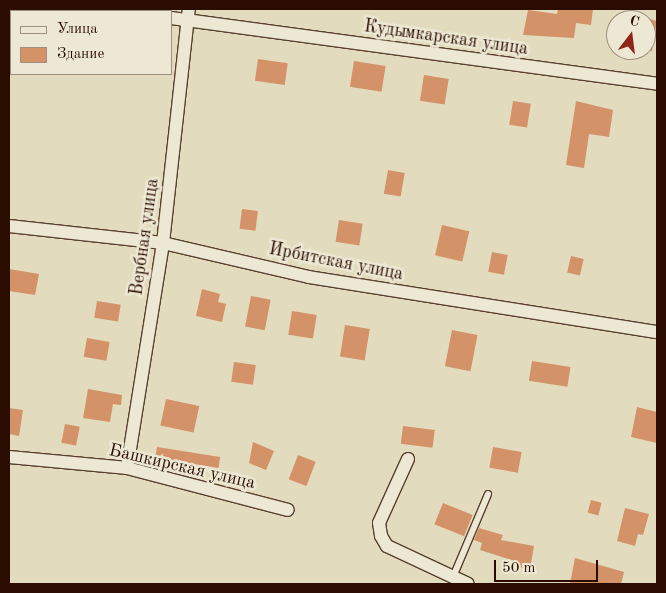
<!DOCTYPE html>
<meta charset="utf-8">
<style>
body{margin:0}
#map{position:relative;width:666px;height:593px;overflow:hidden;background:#e3dbbd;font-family:"Old Standard TT",serif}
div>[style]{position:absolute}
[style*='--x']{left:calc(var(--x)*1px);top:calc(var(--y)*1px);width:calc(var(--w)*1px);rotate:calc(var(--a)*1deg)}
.building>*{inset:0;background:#d39268;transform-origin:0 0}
.roads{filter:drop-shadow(1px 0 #58402f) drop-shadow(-1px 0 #58402f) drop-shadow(0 1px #58402f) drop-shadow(0 -1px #58402f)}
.lane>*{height:6px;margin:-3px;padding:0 3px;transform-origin:3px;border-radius:3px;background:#ede8d4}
.street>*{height:12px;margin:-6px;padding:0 6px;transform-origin:6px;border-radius:6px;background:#ede8d4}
span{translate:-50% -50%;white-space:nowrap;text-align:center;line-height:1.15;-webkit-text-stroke:5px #ede8d4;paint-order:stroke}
.street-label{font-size:18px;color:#2a0d00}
.frame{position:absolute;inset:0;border:10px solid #2a0d00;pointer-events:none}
.legend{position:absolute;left:10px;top:10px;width:162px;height:65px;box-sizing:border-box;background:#ede8d4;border:1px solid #9f907f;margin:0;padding:6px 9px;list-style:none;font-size:15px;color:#2a0d00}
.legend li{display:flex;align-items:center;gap:10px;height:25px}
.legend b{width:25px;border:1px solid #9f907f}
.north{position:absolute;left:606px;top:10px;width:50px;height:50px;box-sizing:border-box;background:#ede8d4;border:1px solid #9f907f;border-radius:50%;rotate:15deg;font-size:14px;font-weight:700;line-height:20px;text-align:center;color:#2a0d00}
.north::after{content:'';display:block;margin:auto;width:18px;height:22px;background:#8f2418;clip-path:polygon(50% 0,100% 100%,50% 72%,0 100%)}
.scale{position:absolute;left:494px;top:560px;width:104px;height:22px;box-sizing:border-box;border:2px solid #2a0d00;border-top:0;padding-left:6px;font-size:15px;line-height:18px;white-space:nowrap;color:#2a0d00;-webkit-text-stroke:4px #ede8d4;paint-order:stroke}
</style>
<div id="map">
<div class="building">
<div style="clip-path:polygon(558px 9px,593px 9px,591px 25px,576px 23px,574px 38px,523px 35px,528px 10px,557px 14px)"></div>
<div style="clip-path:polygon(646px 18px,657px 21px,652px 51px,646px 51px)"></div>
<div style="left:258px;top:59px;width:30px;height:22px;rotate:8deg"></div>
<div style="left:354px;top:61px;width:32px;height:26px;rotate:9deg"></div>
<div style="left:424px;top:75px;width:25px;height:26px;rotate:9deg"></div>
<div style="left:513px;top:101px;width:18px;height:24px;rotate:9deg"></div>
<div style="clip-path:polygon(576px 101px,613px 110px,609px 137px,589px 134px,584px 168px,566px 165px)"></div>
<div style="left:388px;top:170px;width:17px;height:24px;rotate:10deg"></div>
<div style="left:242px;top:209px;width:16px;height:20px;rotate:7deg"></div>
<div style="left:339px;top:220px;width:24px;height:22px;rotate:9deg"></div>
<div style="left:442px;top:225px;width:28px;height:31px;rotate:13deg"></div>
<div style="left:492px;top:252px;width:16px;height:20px;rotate:11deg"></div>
<div style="left:571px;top:256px;width:13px;height:17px;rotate:13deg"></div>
<div style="clip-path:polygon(9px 269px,39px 274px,35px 295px,9px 291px)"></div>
<div style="clip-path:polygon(202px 289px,220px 294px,218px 302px,226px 304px,222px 322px,196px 316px)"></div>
<div style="left:251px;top:296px;width:20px;height:31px;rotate:11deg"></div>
<div style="left:97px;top:301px;width:24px;height:17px;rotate:9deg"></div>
<div style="left:292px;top:311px;width:25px;height:24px;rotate:9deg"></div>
<div style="left:345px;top:325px;width:25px;height:32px;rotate:9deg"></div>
<div style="left:452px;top:330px;width:26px;height:37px;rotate:11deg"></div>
<div style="left:87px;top:338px;width:23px;height:19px;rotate:10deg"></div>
<div style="left:532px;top:361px;width:39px;height:20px;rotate:9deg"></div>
<div style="left:234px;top:362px;width:22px;height:20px;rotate:8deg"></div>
<div style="clip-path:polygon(88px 389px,122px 395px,121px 405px,113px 404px,110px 422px,83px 418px)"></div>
<div style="left:166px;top:399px;width:34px;height:27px;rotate:12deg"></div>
<div style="clip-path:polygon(637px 407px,657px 412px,657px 443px,631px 437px)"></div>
<div style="clip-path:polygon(9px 408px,23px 410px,19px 436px,9px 434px)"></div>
<div style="left:65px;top:424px;width:15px;height:19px;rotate:11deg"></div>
<div style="left:403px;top:426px;width:32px;height:18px;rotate:7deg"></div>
<div style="clip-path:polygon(253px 442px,274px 451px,266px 470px,249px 463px)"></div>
<div style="left:157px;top:447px;width:64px;height:11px;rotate:9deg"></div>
<div style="left:493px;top:447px;width:29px;height:21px;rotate:10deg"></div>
<div style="left:298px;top:455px;width:19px;height:26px;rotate:21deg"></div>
<div style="left:591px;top:500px;width:11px;height:13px;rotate:15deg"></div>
<div style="left:443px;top:503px;width:32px;height:23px;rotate:22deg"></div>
<div style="clip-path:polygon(625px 508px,649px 514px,643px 535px,638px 534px,635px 546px,617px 541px)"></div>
<div style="clip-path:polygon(479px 528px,503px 535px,501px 540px,534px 546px,530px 569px,513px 566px,515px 561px,480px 550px,482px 543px,474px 540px)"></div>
<div style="clip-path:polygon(575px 558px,624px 572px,621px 584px,570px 584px)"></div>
</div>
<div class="roads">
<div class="lane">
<div style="--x:453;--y:577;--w:90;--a:-67.1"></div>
</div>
<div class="street">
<div style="--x:109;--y:9;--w:17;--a:7"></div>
<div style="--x:171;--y:18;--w:490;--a:7.7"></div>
<div style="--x:9;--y:226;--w:155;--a:6.3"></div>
<div style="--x:163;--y:243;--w:150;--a:13.1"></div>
<div style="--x:309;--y:277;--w:352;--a:9"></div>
<div style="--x:9;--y:457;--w:119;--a:5.3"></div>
<div style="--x:127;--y:468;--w:166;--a:14.6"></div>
<div style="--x:408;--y:459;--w:70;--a:114.4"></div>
<div style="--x:379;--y:523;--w:13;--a:81"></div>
<div style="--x:381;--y:536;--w:12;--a:59"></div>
<div style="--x:387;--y:546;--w:89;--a:25.1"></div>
<div style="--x:127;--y:468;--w:228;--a:-80.9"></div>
<div style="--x:163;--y:243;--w:235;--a:-83.7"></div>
</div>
</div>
<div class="street-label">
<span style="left:446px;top:38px;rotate:8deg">Кудымкарская улица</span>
<span style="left:145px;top:237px;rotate:-82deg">Вербная улица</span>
<span style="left:336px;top:262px;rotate:11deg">Ирбитская улица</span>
<span style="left:182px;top:467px;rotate:13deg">Башкирская улица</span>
</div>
<div class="frame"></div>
<ul class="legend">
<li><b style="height:6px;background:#ede8d4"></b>Улица</li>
<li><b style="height:14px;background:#d39268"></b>Здание</li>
</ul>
<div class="north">С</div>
<div class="scale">50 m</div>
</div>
